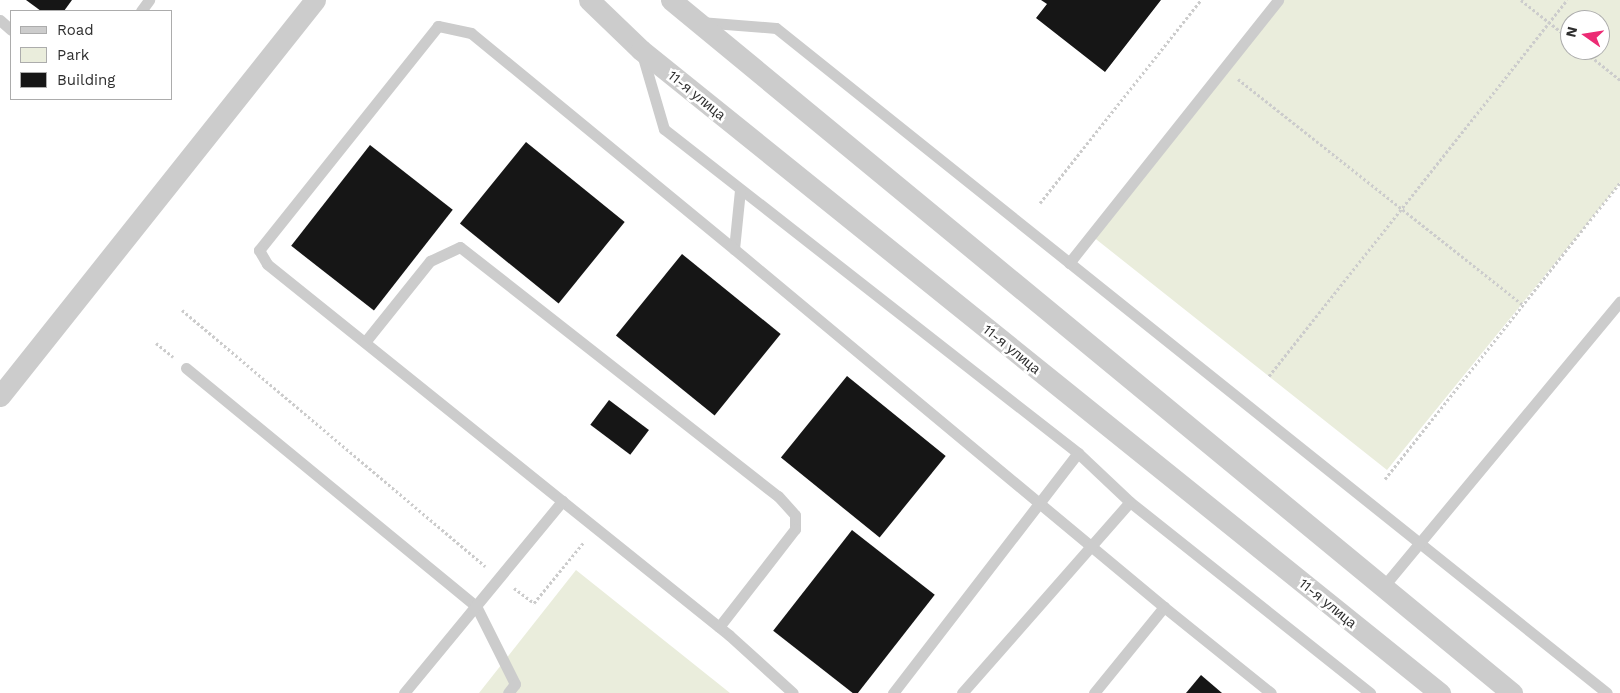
<!DOCTYPE html>
<meta charset="utf-8">
<style>
body{margin:0}
#map{position:relative;width:1620px;height:693px;overflow:hidden;background:#fff;font-family:"Work Sans",sans-serif}
div>[style]{position:absolute}
[style*='--x']{left:calc(var(--x)*1px);top:calc(var(--y)*1px);width:calc(var(--w)*1px);rotate:calc(var(--a)*1deg)}
.green>*{inset:0;background:#eaeddc}
.building>*{inset:0;background:#161616;transform-origin:0 0}
.path>*{height:3px;margin-top:-1.5px;transform-origin:0;background:repeating-linear-gradient(90deg,#ccc 0 2.5px,transparent 0 5px)}
.service>*{height:11px;margin:-5.5px;padding:0 5.5px;transform-origin:5.5px;border-radius:5.5px;background:#ccc}
.minor>*{height:21px;margin:-10.5px;padding:0 10.5px;transform-origin:10.5px;border-radius:10.5px;background:#ccc}
span{translate:-50% -50%;white-space:nowrap;text-align:center;line-height:1.15;-webkit-text-stroke:5px #fff;paint-order:stroke}
.street-label{font-size:14px;color:#2f2f2f}
.legend{position:absolute;left:10px;top:10px;width:162px;height:90px;box-sizing:border-box;background:#fff;border:1px solid #acacac;margin:0;padding:6px 9px;list-style:none;font-size:15px;color:#2f2f2f}
.legend li{display:flex;align-items:center;gap:10px;height:25px}
.legend b{width:25px;border:1px solid #acacac}
.north{position:absolute;left:1560px;top:10px;width:50px;height:50px;box-sizing:border-box;background:#fff;border:1px solid #acacac;border-radius:50%;rotate:283deg;font-size:14px;font-weight:700;line-height:20px;text-align:center;color:#2f2f2f}
.north::after{content:'';display:block;margin:auto;width:18px;height:22px;background:#ec2b74;clip-path:polygon(50% 0,100% 100%,50% 72%,0 100%)}
</style>
<div id="map">
<div class="green">
<div style="clip-path:polygon(evenodd,1278px 0,1620px 0,1620px 183px,1387px 470px,1092px 236px,1278px 0,1570px 20px,1600px 20px,1600px 50px,1570px 50px,1570px 20px)"></div>
<div style="clip-path:polygon(576px 570px,730px 693px,479px 693px)"></div>
</div>
<div class="building">
<div style="clip-path:polygon(26px 0,72px 0,64px 11px,41px 11px)"></div>
<div style="clip-path:polygon(1041px 0,1161px 0,1105px 72px,1036px 18px,1047px 4px)"></div>
<div style="left:526px;top:142px;width:127px;height:105px;rotate:39deg"></div>
<div style="left:370px;top:145px;width:105px;height:128px;rotate:38deg"></div>
<div style="left:682px;top:254px;width:127px;height:105px;rotate:39deg"></div>
<div style="left:847px;top:376px;width:127px;height:105px;rotate:39deg"></div>
<div style="left:609px;top:400px;width:50px;height:31px;rotate:37deg"></div>
<div style="left:852px;top:530px;width:105px;height:128px;rotate:38deg"></div>
<div style="clip-path:polygon(1201px 675px,1222px 693px,1186px 693px)"></div>
</div>
<div class="path">
<div style="--x:1521;--y:0;--w:63;--a:38.5"></div>
<div style="--x:1583;--y:50;--w:48;--a:39"></div>
<div style="--x:1238;--y:79;--w:364;--a:38.4"></div>
<div style="--x:1040;--y:203;--w:259;--a:-51.6"></div>
<div style="--x:182;--y:310;--w:397;--a:40.2"></div>
<div style="--x:156;--y:343;--w:22;--a:39"></div>
<div style="--x:1269;--y:376;--w:480;--a:-51.6"></div>
<div style="--x:1385;--y:479;--w:378;--a:-51.6"></div>
<div style="--x:514;--y:588;--w:25;--a:37"></div>
<div style="--x:534;--y:603;--w:79;--a:-50.7"></div>
</div>
<div class="service">
<div style="--x:141;--y:11;--w:14;--a:-54"></div>
<div style="--x:0;--y:20;--w:15;--a:42"></div>
<div style="--x:700;--y:22;--w:76;--a:4.5"></div>
<div style="--x:776;--y:28;--w:1064;--a:38.67"></div>
<div style="--x:642;--y:54;--w:78;--a:73.7"></div>
<div style="--x:664;--y:129;--w:526;--a:38.05"></div>
<div style="--x:1078;--y:453;--w:71;--a:43.3"></div>
<div style="--x:1130;--y:502;--w:307;--a:38.5"></div>
<div style="--x:740;--y:190;--w:59;--a:95.8"></div>
<div style="--x:734;--y:249;--w:560;--a:39.78"></div>
<div style="--x:734;--y:249;--w:340;--a:-140.6"></div>
<div style="--x:471;--y:33;--w:34;--a:-168"></div>
<div style="--x:438;--y:26;--w:287;--a:128.6"></div>
<div style="--x:259;--y:250;--w:16;--a:60"></div>
<div style="--x:267;--y:264;--w:593;--a:38.77"></div>
<div style="--x:729;--y:635;--w:86;--a:42.2"></div>
<div style="--x:1069;--y:263;--w:336;--a:-51.5"></div>
<div style="--x:365;--y:342;--w:104;--a:-51.3"></div>
<div style="--x:430;--y:261;--w:33;--a:-25"></div>
<div style="--x:460;--y:247;--w:404;--a:38.1"></div>
<div style="--x:778;--y:496;--w:25;--a:48"></div>
<div style="--x:795;--y:515;--w:14;--a:90"></div>
<div style="--x:795;--y:529;--w:124;--a:127.8"></div>
<div style="--x:186;--y:368;--w:375;--a:39.4"></div>
<div style="--x:476;--y:606;--w:87;--a:63.4"></div>
<div style="--x:515;--y:684;--w:11;--a:128"></div>
<div style="--x:1383;--y:587;--w:371;--a:-50.3"></div>
<div style="--x:404;--y:693;--w:249;--a:-50.5"></div>
<div style="--x:893;--y:693;--w:303;--a:-52.4"></div>
<div style="--x:962;--y:693;--w:254;--a:-48.7"></div>
<div style="--x:1094;--y:693;--w:111;--a:-50.9"></div>
<div style="--x:1164;--y:607;--w:137;--a:38.8"></div>
</div>
<div class="minor">
<div style="--x:589;--y:0;--w:72;--a:43.9"></div>
<div style="--x:641;--y:50;--w:1026;--a:38.83"></div>
<div style="--x:671;--y:0;--w:1090;--a:39.49"></div>
<div style="--x:0;--y:396;--w:506;--a:-51.5"></div>
</div>
<div class="street-label">
<span style="left:697px;top:95px;rotate:39deg">11-я улица</span>
<span style="left:1012px;top:349px;rotate:39deg">11-я улица</span>
<span style="left:1328px;top:603px;rotate:39deg">11-я улица</span>
</div>
<ul class="legend">
<li><b style="height:6px;background:#ccc"></b>Road</li>
<li><b style="height:14px;background:#eaeddc"></b>Park</li>
<li><b style="height:14px;background:#161616"></b>Building</li>
</ul>
<div class="north">N</div>
</div>
